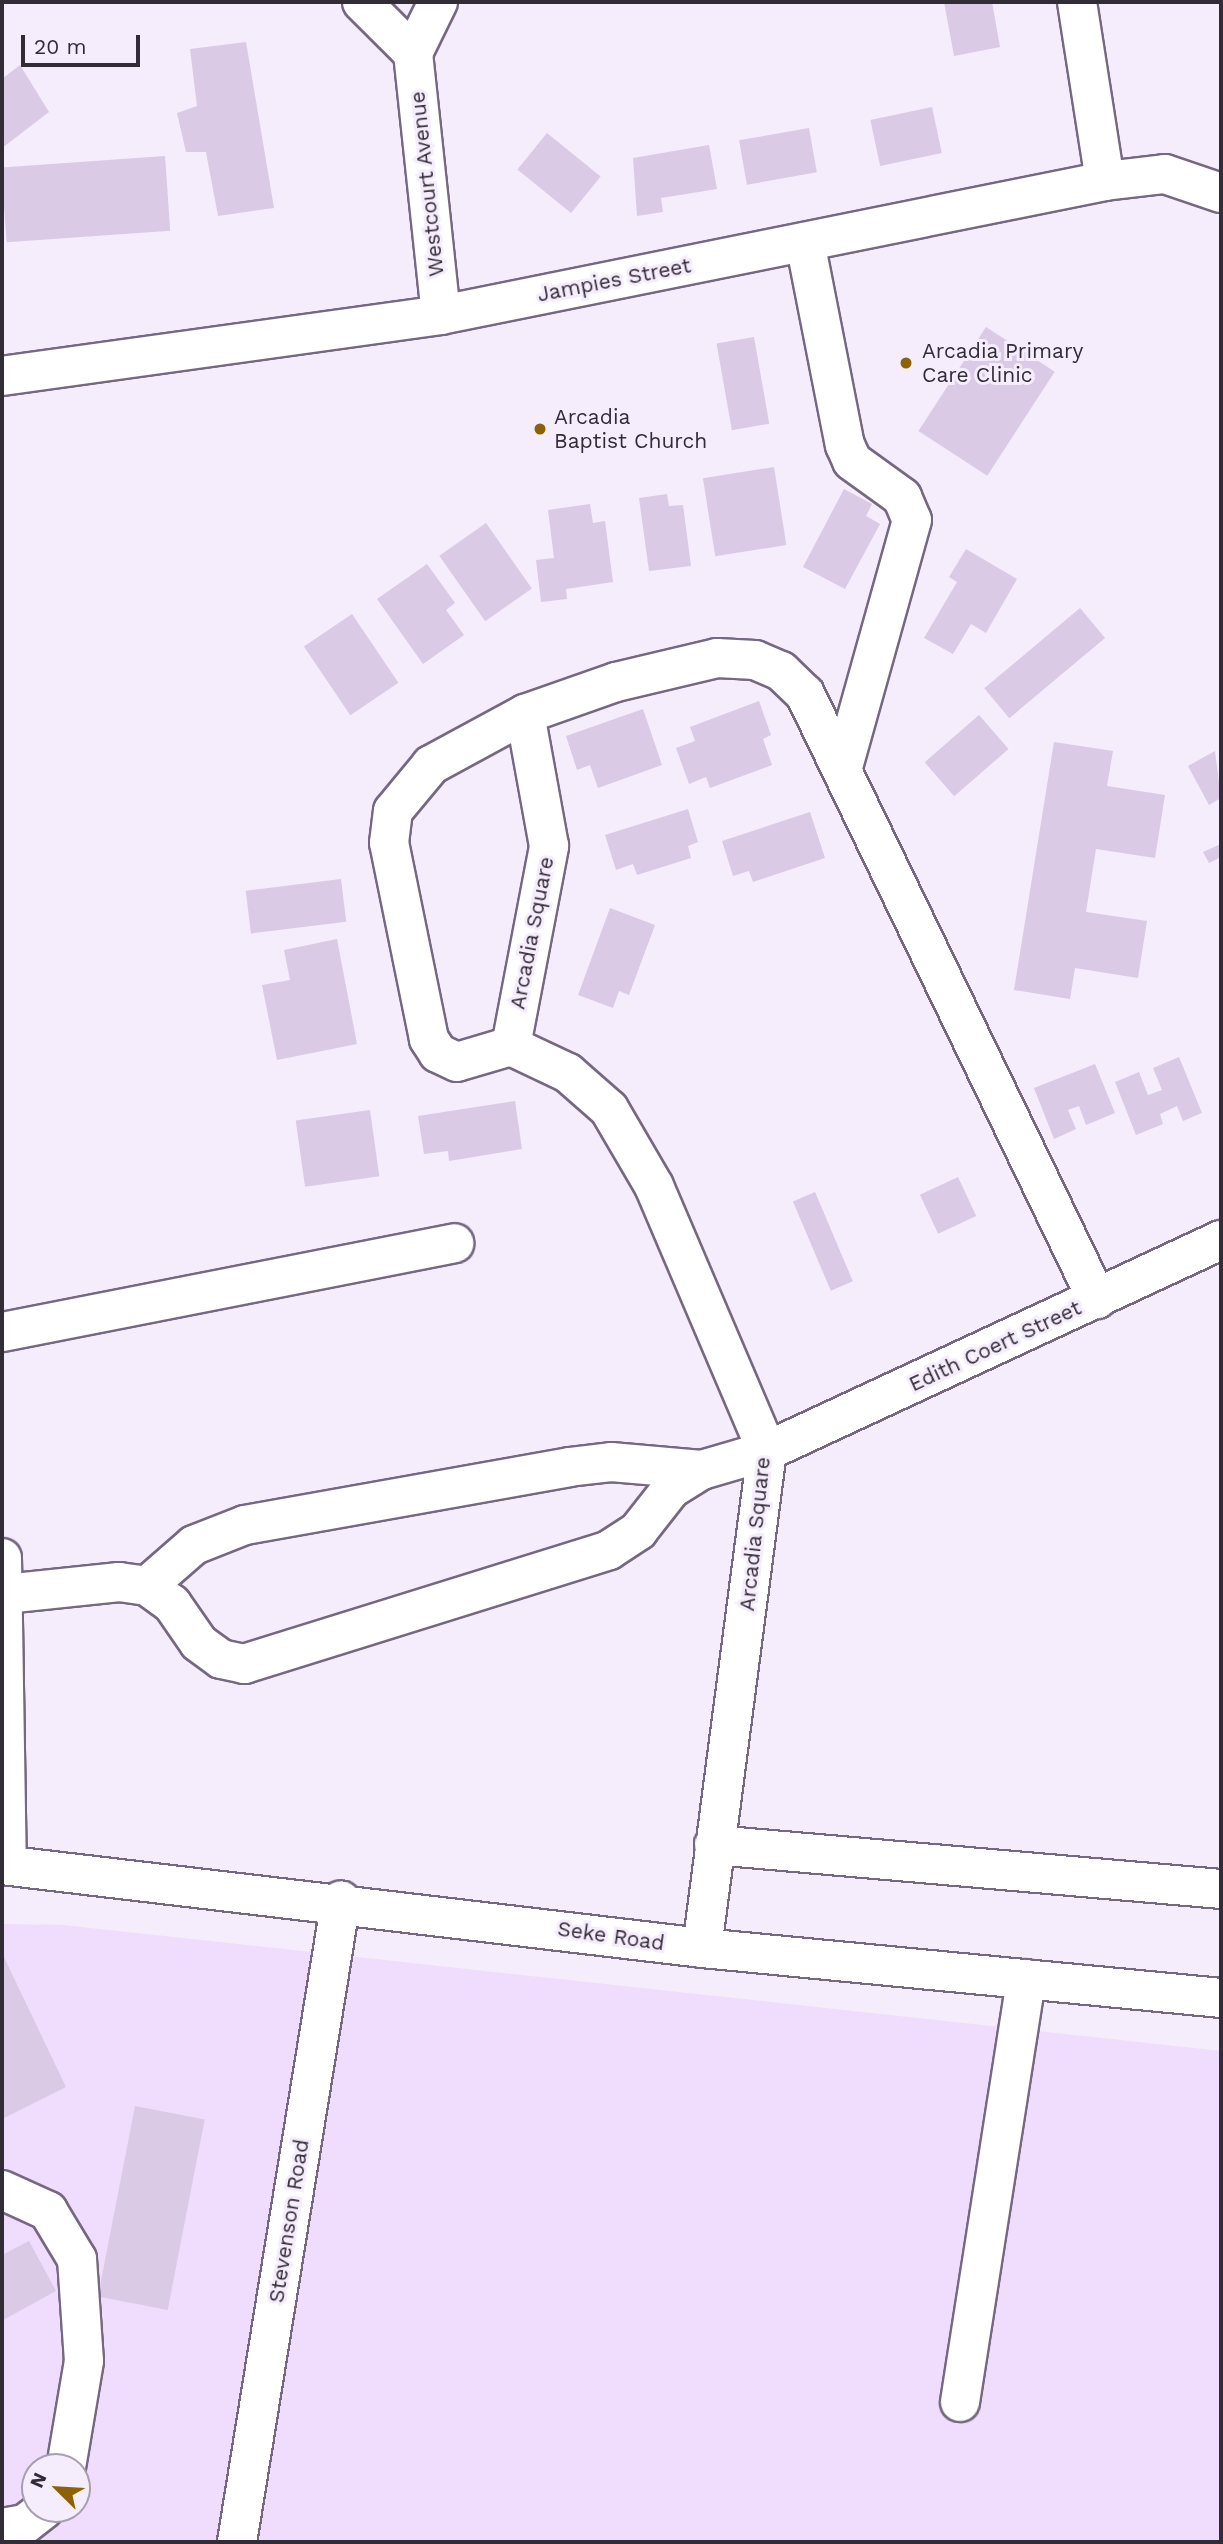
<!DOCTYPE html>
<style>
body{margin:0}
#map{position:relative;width:1223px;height:2544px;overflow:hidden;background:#f5ecfc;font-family:"Work Sans",sans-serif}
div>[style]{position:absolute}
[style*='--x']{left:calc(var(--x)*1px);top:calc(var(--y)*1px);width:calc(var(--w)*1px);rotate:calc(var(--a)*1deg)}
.built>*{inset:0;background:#f0dcfd}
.building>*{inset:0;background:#dacae5;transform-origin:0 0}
.roads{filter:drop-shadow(2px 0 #766880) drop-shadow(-2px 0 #766880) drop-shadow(0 2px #766880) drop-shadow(0 -2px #766880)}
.minor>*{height:38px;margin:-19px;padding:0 19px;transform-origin:19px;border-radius:19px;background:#fff}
.major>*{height:38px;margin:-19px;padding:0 19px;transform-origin:19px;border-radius:19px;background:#fff}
.dots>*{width:19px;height:19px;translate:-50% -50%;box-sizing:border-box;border:4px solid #f5ecfc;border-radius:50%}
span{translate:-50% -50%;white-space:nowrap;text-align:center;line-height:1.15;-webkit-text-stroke:6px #f5ecfc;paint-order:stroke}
.street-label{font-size:21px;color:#322c36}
.poi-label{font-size:21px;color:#322c36}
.left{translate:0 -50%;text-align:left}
.frame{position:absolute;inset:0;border:4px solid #322c36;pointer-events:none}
.north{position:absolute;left:21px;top:2453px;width:70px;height:70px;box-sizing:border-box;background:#f5ecfc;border:2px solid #a79fad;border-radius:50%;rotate:294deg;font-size:19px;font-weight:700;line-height:28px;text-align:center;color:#322c36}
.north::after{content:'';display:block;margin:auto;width:24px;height:32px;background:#8d6105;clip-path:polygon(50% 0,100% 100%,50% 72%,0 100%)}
.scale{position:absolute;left:21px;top:35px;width:119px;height:32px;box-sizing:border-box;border:4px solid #322c36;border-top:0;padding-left:9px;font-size:21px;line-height:24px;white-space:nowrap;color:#322c36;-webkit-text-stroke:5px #f5ecfc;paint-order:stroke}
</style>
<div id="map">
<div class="built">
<div style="clip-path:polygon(evenodd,2px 1924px,63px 1925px,1221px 2051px,1221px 2542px,2px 2542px,2px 1924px,35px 2467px,77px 2467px,77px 2509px,35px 2509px,35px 2467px)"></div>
</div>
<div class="building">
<div style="clip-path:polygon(944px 2px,992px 2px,1000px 47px,954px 56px)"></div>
<div style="clip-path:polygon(246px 42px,274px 208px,218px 216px,206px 152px,186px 152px,177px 113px,197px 106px,190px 49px)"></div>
<div style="clip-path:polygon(20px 65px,49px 112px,2px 148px,2px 79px)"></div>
<div style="left:932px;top:107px;width:47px;height:63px;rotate:78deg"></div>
<div style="left:809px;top:128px;width:45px;height:71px;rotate:80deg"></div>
<div style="left:547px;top:133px;width:69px;height:47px;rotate:39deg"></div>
<div style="clip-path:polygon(709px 145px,717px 189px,661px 198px,663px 212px,637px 216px,633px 158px)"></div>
<div style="left:165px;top:156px;width:75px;height:164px;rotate:86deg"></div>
<div style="left:986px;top:327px;width:82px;height:124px;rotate:33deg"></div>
<div style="left:754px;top:337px;width:88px;height:38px;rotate:80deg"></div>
<div style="left:774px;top:467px;width:79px;height:72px;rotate:81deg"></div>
<div style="clip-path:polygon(844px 489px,872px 504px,866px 516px,880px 524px,845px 589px,803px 567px)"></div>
<div style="clip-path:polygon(667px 494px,669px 506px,683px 505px,691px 566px,649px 571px,639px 498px)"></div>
<div style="clip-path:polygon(590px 504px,593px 523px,605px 521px,613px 582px,566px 589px,567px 599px,541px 602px,536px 560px,554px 558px,548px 510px)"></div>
<div style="left:486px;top:523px;width:80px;height:57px;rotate:55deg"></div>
<div style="clip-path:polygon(966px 549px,1017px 579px,986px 633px,971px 624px,953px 654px,924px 638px,957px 582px,949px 577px)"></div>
<div style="clip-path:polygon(427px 564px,455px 603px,446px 610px,464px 635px,423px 664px,377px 599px)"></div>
<div style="left:1080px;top:608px;width:39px;height:125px;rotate:50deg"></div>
<div style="left:352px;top:614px;width:83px;height:58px;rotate:56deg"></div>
<div style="clip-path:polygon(759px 701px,771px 735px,763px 739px,772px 765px,710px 788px,706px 777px,689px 784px,676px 748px,695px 741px,690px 727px)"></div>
<div style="clip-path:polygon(643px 709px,662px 765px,598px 788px,590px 765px,577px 770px,566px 736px)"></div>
<div style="left:979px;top:715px;width:45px;height:72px;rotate:49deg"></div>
<div style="clip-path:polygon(1054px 742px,1113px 751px,1107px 786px,1165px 795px,1155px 858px,1096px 849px,1086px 912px,1147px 921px,1138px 978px,1075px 968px,1070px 999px,1014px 990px)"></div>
<div style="clip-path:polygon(1215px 751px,1221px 798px,1209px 805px,1188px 766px)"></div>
<div style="clip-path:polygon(688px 809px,698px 842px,688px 846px,691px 858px,637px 875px,633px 864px,616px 870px,605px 835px)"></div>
<div style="clip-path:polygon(810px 812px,825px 858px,753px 882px,749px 871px,733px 876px,722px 841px)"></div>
<div style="clip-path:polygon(1221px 844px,1221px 857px,1209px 863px,1203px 852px)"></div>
<div style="left:341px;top:879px;width:43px;height:96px;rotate:83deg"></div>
<div style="clip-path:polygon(610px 908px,655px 925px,629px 995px,619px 991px,613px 1008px,578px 995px)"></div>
<div style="clip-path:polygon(337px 939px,357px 1044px,277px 1060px,262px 985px,290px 980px,284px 950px)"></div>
<div style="clip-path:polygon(1179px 1057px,1202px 1113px,1183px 1121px,1177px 1106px,1160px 1114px,1163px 1124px,1136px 1135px,1115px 1082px,1139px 1072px,1148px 1095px,1162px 1090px,1153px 1068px)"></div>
<div style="clip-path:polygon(1095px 1064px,1115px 1113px,1086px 1125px,1079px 1106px,1068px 1110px,1076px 1129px,1054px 1139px,1034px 1088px)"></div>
<div style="clip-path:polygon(515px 1101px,522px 1149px,449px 1161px,448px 1151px,424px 1154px,418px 1116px)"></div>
<div style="left:370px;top:1110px;width:67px;height:75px;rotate:82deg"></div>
<div style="left:958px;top:1177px;width:43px;height:42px;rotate:65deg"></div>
<div style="left:815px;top:1192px;width:97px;height:24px;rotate:67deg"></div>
<div style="clip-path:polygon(2px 1953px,66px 2087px,2px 2119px)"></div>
<div style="left:135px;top:2106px;width:71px;height:194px;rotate:11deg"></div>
<div style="clip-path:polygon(29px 2241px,56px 2291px,3px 2320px,2px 2255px)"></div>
</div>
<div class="roads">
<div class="minor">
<div style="--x:362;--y:2;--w:72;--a:45"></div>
<div style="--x:438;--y:2;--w:57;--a:116.1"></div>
<div style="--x:413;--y:53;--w:263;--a:83.9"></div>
<div style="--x:1077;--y:2;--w:181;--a:81.1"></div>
<div style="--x:805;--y:242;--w:207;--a:78.9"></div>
<div style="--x:845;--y:445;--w:17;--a:66"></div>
<div style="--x:852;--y:461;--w:62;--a:35.8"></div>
<div style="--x:902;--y:497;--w:25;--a:67"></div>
<div style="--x:912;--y:520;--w:260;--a:105.6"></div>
<div style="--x:2;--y:376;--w:443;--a:-7.9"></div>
<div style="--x:441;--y:315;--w:677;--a:-11.41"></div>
<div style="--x:1105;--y:181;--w:60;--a:-6.7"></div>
<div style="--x:1165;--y:174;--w:59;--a:18.7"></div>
<div style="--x:511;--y:1046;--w:56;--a:163.5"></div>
<div style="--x:457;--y:1062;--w:21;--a:-155"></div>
<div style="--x:438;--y:1053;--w:17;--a:-123"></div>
<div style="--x:429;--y:1039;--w:200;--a:-101.5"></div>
<div style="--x:389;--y:843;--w:32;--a:-83"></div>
<div style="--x:393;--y:811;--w:60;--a:-50.4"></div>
<div style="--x:431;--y:765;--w:107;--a:-28.5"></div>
<div style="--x:2;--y:1332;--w:461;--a:-11.1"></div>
<div style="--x:2;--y:1558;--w:307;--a:89.1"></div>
<div style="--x:147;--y:1586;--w:62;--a:-41.1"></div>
<div style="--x:194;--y:1545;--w:55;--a:-21.4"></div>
<div style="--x:245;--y:1525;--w:329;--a:-10.1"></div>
<div style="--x:569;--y:1467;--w:42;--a:-6.8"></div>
<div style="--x:611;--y:1462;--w:91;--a:5"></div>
<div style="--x:5;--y:1594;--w:115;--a:-6"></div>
<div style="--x:119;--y:1582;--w:28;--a:8"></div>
<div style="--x:147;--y:1586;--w:31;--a:36"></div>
<div style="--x:172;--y:1604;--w:47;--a:55.3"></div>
<div style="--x:199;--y:1643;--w:27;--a:36"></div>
<div style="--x:221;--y:1659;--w:24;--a:12"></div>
<div style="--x:244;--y:1664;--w:382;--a:-17.3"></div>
<div style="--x:609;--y:1550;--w:35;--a:-33"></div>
<div style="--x:638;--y:1531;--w:53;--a:-51.8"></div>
<div style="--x:671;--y:1489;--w:36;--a:-32"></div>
<div style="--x:702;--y:1470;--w:68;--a:-16.3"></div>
<div style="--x:767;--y:1451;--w:501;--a:-24.93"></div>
<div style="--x:714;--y:1845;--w:509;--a:4.96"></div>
<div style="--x:702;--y:1948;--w:501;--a:-82.55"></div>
<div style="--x:767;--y:1451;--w:288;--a:-113.1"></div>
<div style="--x:654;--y:1186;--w:89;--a:-120.3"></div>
<div style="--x:609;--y:1109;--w:55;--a:-138.7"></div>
<div style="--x:568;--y:1073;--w:63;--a:-154.7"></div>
<div style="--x:511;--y:1046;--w:204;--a:-79.2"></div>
<div style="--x:549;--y:846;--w:134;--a:-100.3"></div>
<div style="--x:525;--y:714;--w:96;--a:-19.4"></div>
<div style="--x:616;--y:682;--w:104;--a:-13.4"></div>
<div style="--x:717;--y:658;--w:38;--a:3"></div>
<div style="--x:755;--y:660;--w:28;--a:23"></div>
<div style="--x:781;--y:671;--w:33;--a:44"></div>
<div style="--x:805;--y:694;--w:672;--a:64.24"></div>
<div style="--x:2;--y:2190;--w:51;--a:24.5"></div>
<div style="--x:48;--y:2211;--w:56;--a:58.9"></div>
<div style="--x:77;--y:2259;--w:102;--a:86.1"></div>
<div style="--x:84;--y:2361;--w:108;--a:99.6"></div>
<div style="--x:960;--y:2402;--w:428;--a:-81.1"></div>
<div style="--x:2;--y:2528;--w:23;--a:-10"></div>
<div style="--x:25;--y:2524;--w:24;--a:-38"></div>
<div style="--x:237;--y:2542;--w:650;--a:-80.8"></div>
</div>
<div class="major">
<div style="--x:2;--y:1865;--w:705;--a:6.76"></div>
<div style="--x:702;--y:1948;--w:521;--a:5.5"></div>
</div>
</div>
<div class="dots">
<div style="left:906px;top:363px;background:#8d6105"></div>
<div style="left:540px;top:429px;background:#8d6105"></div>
</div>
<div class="street-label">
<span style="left:427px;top:184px;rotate:-96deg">Westcourt Avenue</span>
<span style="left:614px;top:280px;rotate:-11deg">Jampies Street</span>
<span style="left:532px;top:933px;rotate:-79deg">Arcadia Square</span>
<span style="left:995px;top:1346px;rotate:-25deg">Edith Coert Street</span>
<span style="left:755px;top:1534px;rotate:-84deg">Arcadia Square</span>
<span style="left:611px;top:1936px;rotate:8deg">Seke Road</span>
<span style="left:289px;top:2221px;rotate:-81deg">Stevenson Road</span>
</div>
<div class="poi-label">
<span class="left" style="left:922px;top:363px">Arcadia Primary<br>Care Clinic</span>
<span class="left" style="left:554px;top:429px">Arcadia<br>Baptist Church</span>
</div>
<div class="frame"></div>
<div class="north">N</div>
<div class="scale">20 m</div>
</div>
